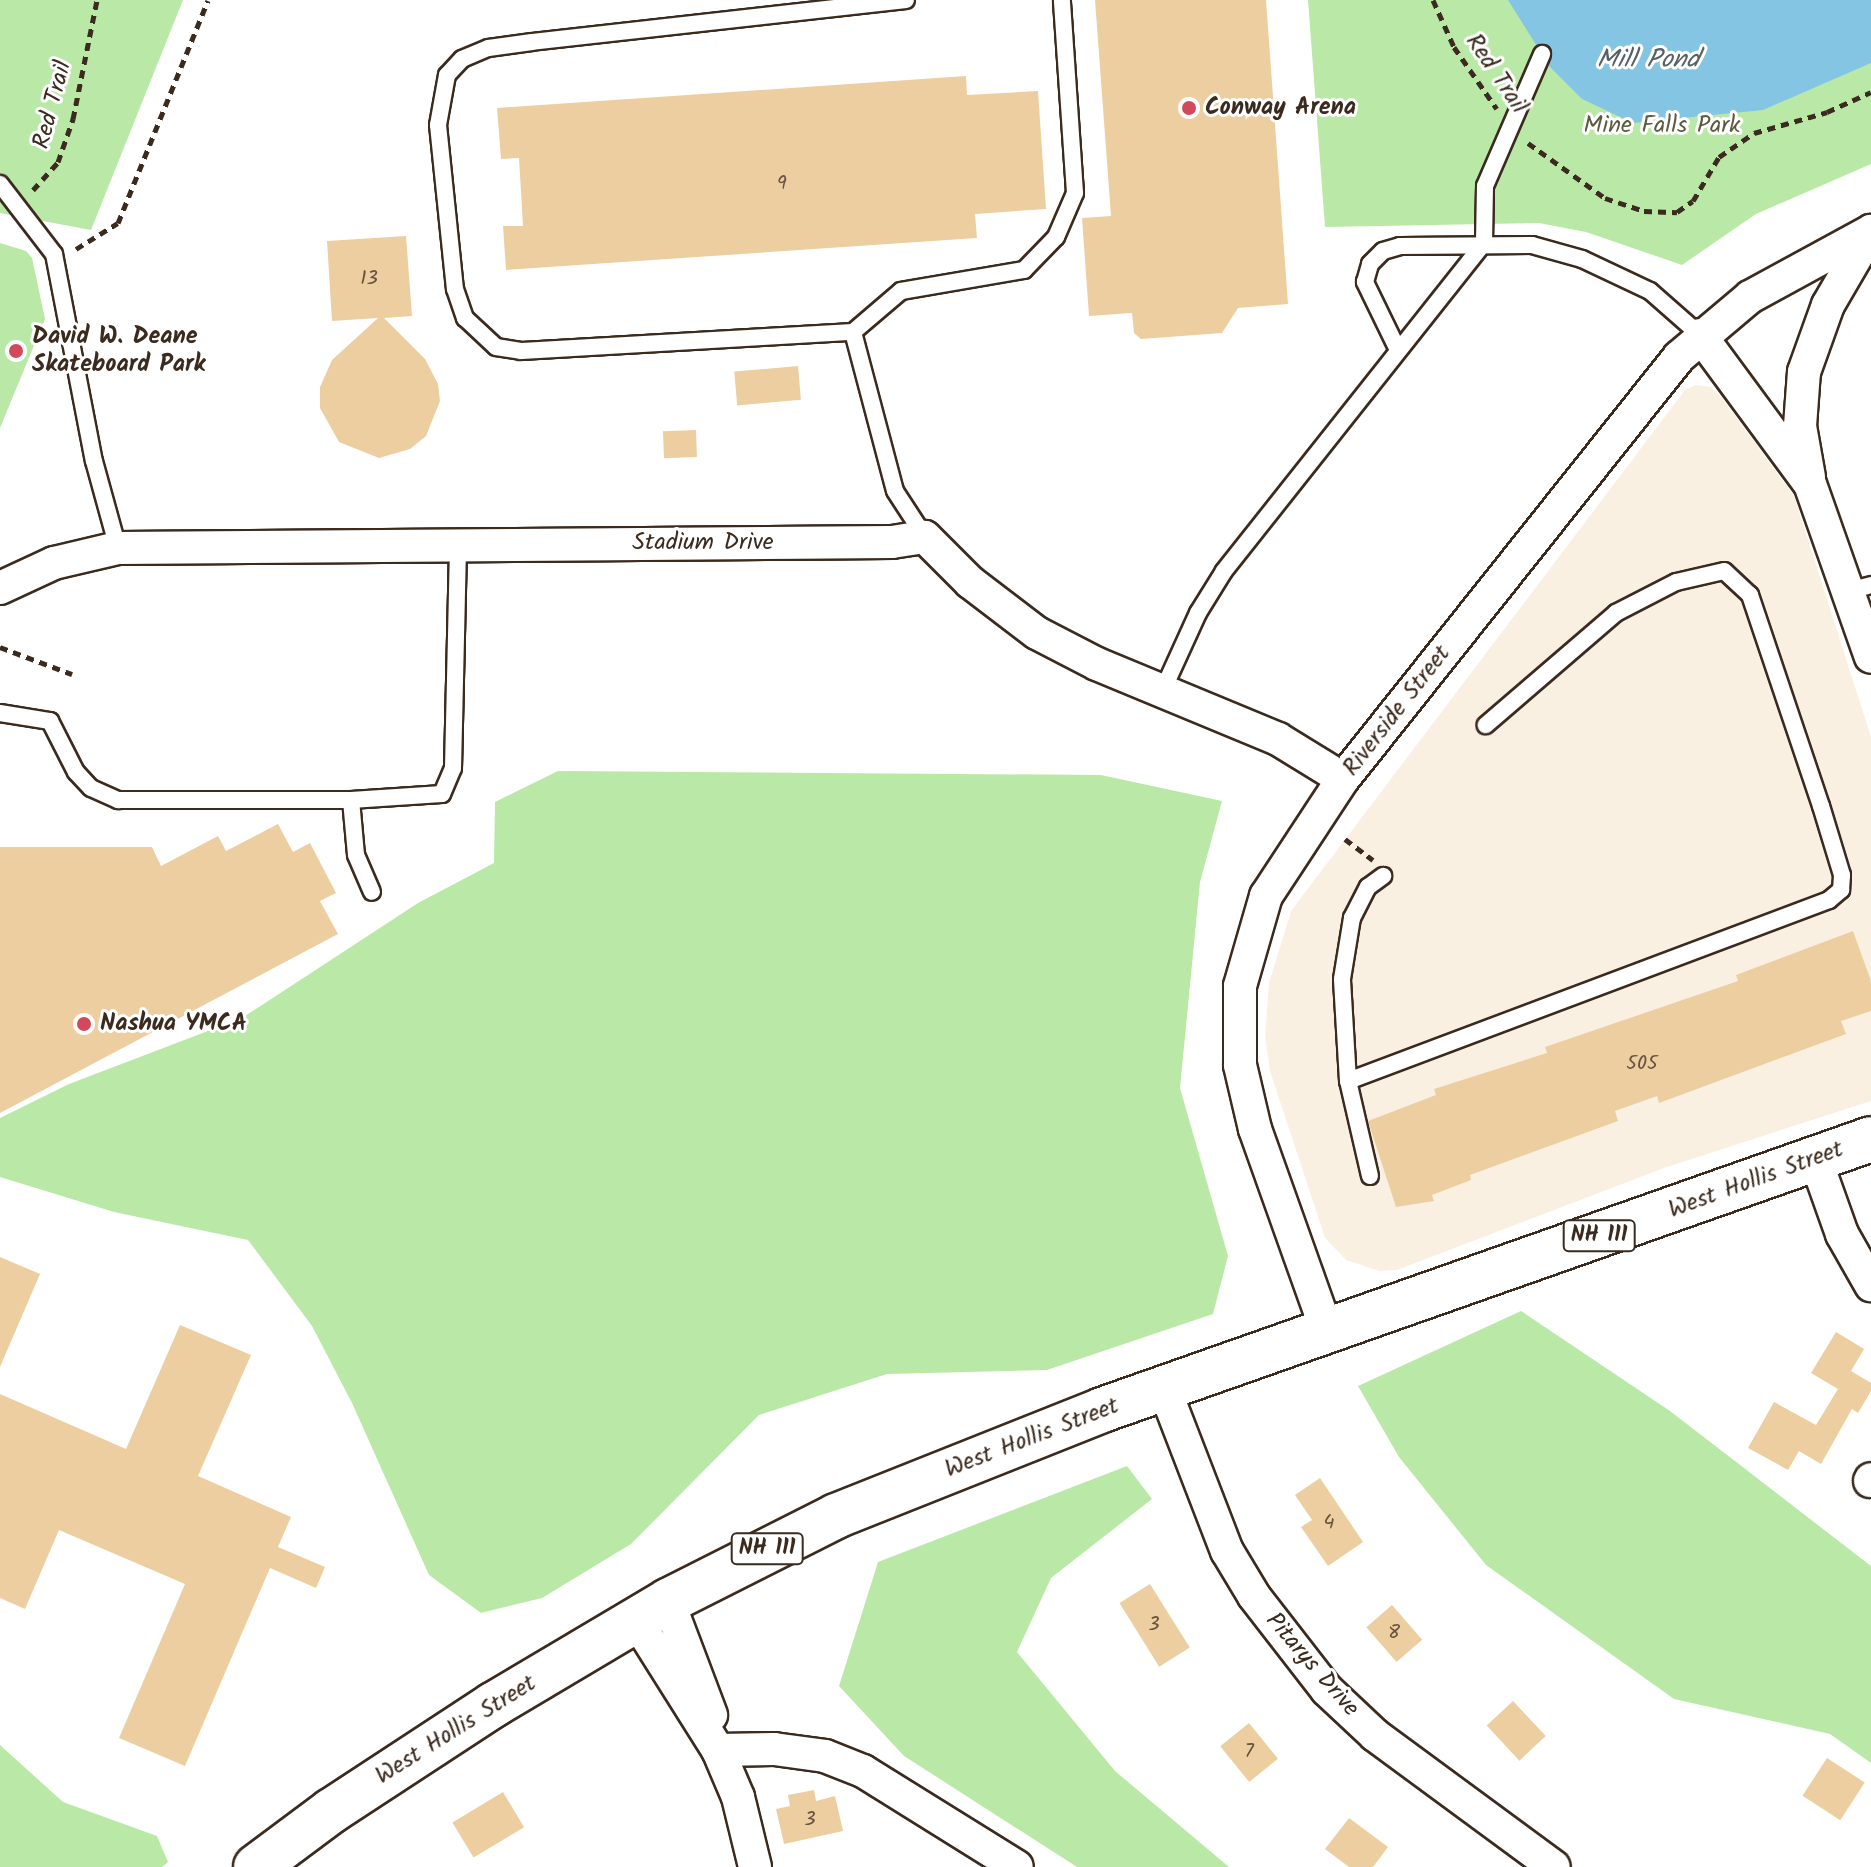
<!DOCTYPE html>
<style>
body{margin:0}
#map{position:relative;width:1871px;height:1867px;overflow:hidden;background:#fff;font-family:Kalam,sans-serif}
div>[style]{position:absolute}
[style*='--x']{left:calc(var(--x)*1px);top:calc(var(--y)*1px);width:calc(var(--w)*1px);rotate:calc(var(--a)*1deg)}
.built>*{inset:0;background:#faf0e2}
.green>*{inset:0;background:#bae9a7}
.water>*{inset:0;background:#83c5e3}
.building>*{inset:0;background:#edcea0;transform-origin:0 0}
.path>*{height:5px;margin-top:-2.5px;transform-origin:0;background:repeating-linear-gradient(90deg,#3b2a1e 0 8px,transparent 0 14px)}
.roads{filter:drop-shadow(2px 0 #3b2a1e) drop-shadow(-2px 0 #3b2a1e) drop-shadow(0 2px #3b2a1e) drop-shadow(0 -2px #3b2a1e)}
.service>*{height:16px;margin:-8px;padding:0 8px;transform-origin:8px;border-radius:8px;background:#fff}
.minor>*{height:32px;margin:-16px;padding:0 16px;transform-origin:16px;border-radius:16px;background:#fff}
.primary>*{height:44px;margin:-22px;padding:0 22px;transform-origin:22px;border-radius:22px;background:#fff}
.dots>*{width:22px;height:22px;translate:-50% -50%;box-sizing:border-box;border:4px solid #fff;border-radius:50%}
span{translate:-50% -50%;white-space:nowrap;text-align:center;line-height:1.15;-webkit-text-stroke:6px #fff;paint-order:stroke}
.number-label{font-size:20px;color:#68533e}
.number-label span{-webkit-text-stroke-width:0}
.shield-label span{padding:2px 6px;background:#fff;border:2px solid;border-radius:6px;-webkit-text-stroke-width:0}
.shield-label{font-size:22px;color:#3b2a1e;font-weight:700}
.street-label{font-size:24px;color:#3b2a1e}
.poi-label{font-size:24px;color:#3b2a1e;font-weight:700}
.left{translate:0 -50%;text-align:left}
.park-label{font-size:24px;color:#5b5a40}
.water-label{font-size:26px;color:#546063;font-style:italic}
</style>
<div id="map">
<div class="built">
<div style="clip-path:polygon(1696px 385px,1711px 387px,1722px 398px,1794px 496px,1871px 737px,1871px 1101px,1664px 1168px,1397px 1270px,1379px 1271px,1346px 1260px,1325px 1238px,1270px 1071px,1265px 1037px,1269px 983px,1291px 911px,1685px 390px)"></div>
</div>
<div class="green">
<div style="clip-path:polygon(0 0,183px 0,91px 230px,0 213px)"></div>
<div style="clip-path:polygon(1308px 0,1871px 0,1871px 164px,1756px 214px,1682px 265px,1586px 232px,1539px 223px,1325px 227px)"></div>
<div style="clip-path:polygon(0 243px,26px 251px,32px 258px,45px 319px,0 428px)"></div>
<div style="clip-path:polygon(558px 771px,1101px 775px,1222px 801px,1200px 882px,1180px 1088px,1228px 1256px,1213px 1314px,1047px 1370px,887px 1374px,759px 1415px,631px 1544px,542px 1598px,481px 1613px,429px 1575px,352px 1403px,312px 1326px,248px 1240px,114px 1212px,0 1177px,0 1118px,69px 1084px,242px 1018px,418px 903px,494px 863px,495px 802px)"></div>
<div style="clip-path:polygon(1521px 1311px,1670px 1411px,1871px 1566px,1871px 1763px,1830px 1734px,1674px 1699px,1486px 1565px,1399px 1457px,1358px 1386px)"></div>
<div style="clip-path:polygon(1127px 1466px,1152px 1499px,1051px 1578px,1017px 1652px,1115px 1771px,1229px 1867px,1077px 1867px,904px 1756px,839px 1686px,878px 1562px)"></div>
<div style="clip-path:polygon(0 1745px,63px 1802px,157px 1836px,168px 1862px,162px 1867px,0 1867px)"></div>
</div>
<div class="water">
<div style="clip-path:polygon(1508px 0,1871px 0,1871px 63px,1763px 110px,1633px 123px,1582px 99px,1550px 67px)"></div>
</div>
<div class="building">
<div style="clip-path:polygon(1095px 0,1266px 0,1288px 304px,1238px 308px,1222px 333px,1141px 339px,1134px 333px,1132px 313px,1089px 316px,1082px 218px,1111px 216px)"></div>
<div style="clip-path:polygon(966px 76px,967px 95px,1038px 91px,1046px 209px,975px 214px,977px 238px,506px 270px,503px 226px,523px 226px,519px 158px,501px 159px,497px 108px)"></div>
<div style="clip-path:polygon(406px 236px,412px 316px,384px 318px,425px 359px,438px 384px,440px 401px,426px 436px,410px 449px,379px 458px,339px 442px,320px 408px,320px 387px,332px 360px,378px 318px,332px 321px,327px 241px)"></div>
<div style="left:798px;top:366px;width:34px;height:64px;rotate:85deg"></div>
<div style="left:696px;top:430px;width:27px;height:33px;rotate:88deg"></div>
<div style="clip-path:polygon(278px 824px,293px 852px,310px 843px,336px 893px,320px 901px,338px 934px,0 1113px,0 847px,152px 847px,161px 866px,218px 836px,226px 851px)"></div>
<div style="clip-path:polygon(1853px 931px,1871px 981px,1871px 1011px,1841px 1021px,1846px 1034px,1659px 1103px,1657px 1096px,1615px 1111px,1618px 1121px,1470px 1175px,1471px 1180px,1432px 1195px,1434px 1201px,1396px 1207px,1368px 1121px,1436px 1095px,1434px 1089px,1547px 1053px,1545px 1047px,1738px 981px,1736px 975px)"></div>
<div style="clip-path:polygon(0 1257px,40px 1274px,0 1367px)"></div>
<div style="clip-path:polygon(180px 1325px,251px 1355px,198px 1476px,291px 1517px,278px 1547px,325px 1567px,316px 1588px,270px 1568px,185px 1766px,119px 1738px,185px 1584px,59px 1530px,25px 1609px,0 1598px,0 1394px,126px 1449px)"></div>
<div style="clip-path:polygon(1836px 1332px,1864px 1349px,1851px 1371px,1871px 1383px,1871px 1391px,1858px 1413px,1852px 1409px,1821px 1464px,1799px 1451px,1788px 1470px,1748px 1448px,1774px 1402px,1816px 1425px,1838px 1389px,1811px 1373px)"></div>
<div style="clip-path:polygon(1320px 1478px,1363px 1542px,1328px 1566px,1301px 1527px,1312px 1520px,1295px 1495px)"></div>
<div style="left:1150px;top:1584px;width:75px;height:36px;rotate:58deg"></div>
<div style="left:1392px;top:1605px;width:46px;height:34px;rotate:49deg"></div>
<div style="left:1513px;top:1701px;width:48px;height:36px;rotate:47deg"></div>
<div style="left:1249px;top:1723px;width:46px;height:37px;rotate:51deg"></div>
<div style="left:1827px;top:1758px;width:45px;height:45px;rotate:33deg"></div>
<div style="clip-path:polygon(814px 1790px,816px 1801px,835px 1796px,843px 1831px,784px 1844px,776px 1809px,790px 1806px,788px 1795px)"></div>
<div style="left:503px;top:1792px;width:41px;height:59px;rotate:59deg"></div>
<div style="clip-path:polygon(1349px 1818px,1388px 1847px,1373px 1867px,1349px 1867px,1325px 1849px)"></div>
</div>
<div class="path">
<div style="--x:1433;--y:0;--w:51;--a:65.9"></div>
<div style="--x:1454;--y:47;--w:75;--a:55.3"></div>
<div style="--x:1528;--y:143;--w:95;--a:35.5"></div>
<div style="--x:1605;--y:198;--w:41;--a:18.4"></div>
<div style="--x:1644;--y:211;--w:33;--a:2"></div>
<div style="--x:1677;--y:212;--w:19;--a:-35"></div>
<div style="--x:1693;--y:201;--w:51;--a:-59.4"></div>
<div style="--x:1719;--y:157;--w:42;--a:-34.4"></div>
<div style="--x:1754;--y:133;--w:76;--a:-16"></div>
<div style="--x:1827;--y:112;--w:48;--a:-24.4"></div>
<div style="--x:33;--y:190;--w:38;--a:-48"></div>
<div style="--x:58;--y:162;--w:46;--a:-70.8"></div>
<div style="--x:73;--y:119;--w:121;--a:-78.6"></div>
<div style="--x:76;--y:249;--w:49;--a:-31.8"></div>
<div style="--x:118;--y:223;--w:240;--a:-68"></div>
<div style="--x:0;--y:647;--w:77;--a:20.6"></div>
<div style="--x:1345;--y:839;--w:35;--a:37"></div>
</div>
<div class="roads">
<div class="service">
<div style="--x:906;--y:0;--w:376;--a:173.6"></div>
<div style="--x:532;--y:42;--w:44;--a:172.2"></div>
<div style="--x:488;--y:48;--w:28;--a:157"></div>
<div style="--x:462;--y:59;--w:22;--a:133"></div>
<div style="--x:447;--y:75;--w:51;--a:100.2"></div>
<div style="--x:438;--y:125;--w:165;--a:84.1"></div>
<div style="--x:455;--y:289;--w:31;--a:71"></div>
<div style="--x:465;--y:318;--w:42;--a:43.1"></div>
<div style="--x:496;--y:347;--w:25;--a:9"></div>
<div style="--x:521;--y:351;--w:333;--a:-3.3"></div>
<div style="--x:853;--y:332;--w:63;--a:-40.5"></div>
<div style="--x:901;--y:291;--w:125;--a:-9.7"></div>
<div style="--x:1024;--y:270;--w:46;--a:-45.9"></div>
<div style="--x:1056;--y:237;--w:48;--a:-66.6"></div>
<div style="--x:1075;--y:193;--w:193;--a:-93.9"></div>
<div style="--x:0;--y:184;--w:88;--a:52.4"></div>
<div style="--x:54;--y:254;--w:211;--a:79.1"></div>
<div style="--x:94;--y:461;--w:90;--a:74.6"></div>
<div style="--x:853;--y:332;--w:164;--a:75.2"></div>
<div style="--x:895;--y:491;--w:55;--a:56.9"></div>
<div style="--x:1398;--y:350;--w:76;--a:-115.9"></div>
<div style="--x:1365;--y:282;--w:19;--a:-74"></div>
<div style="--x:1370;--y:264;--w:18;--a:-45"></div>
<div style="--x:1383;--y:251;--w:18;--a:-16"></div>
<div style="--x:1400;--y:246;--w:132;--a:-0.4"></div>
<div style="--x:1532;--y:245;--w:52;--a:15.6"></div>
<div style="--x:1582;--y:259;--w:75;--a:25.2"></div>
<div style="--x:1650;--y:291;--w:67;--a:41.3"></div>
<div style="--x:1849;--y:591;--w:23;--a:-15"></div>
<div style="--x:1162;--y:692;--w:87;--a:-65.5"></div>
<div style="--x:1198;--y:613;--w:49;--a:-58.2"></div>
<div style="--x:1224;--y:571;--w:419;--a:-51.6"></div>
<div style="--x:1484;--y:243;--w:57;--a:-89"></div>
<div style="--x:1485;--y:186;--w:144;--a:-66.6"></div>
<div style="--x:0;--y:713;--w:51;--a:9.1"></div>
<div style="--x:50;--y:721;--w:57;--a:63"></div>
<div style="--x:76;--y:772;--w:22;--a:47"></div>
<div style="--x:91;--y:788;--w:30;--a:24"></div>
<div style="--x:118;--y:800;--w:233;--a:0"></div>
<div style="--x:351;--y:800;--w:91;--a:-3.8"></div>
<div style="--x:442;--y:794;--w:28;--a:-67"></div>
<div style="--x:453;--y:768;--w:223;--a:-88.7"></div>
<div style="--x:351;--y:800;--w:55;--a:84.8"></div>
<div style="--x:356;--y:855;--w:40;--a:66.6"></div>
<div style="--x:1348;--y:1081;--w:514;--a:-20.62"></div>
<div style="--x:1829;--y:900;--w:16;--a:-40"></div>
<div style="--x:1841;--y:890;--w:15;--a:-86"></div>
<div style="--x:1842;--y:875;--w:72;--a:-106.9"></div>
<div style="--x:1821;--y:806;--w:223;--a:-108.6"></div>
<div style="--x:1750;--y:595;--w:35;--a:-137"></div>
<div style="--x:1724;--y:571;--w:49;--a:167.1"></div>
<div style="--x:1676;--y:582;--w:68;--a:152.7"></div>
<div style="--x:1616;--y:613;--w:172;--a:139.3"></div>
<div style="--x:1370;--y:1176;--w:98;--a:-103"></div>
<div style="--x:1348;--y:1081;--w:102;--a:-93.4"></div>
<div style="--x:1342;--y:979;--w:62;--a:-80.7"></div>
<div style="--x:1352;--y:918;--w:35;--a:-63"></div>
<div style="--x:1368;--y:887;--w:19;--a:-36"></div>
</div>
<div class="minor">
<div style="--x:1700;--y:335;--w:185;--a:53.6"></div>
<div style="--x:1810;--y:484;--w:183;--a:70.6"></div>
<div style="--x:1809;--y:477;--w:52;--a:-100"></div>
<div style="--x:1800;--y:426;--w:54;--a:-85.8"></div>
<div style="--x:1804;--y:372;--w:71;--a:-70.3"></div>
<div style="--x:1828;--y:305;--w:86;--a:-59.8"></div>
<div style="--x:0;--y:588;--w:60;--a:-24.8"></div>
<div style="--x:54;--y:563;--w:66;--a:-13.2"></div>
<div style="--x:118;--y:548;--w:774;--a:-0.44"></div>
<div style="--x:892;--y:542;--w:33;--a:-9"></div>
<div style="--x:925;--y:537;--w:64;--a:45"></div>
<div style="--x:970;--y:582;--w:84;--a:37.3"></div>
<div style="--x:1037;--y:633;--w:68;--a:27.3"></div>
<div style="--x:1097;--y:664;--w:196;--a:22.5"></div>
<div style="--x:1278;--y:739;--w:76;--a:31.6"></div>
<div style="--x:1815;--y:1158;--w:81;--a:70.4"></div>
<div style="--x:1842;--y:1234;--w:59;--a:60.4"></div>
<div style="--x:1328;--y:1334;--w:218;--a:-109.6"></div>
<div style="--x:1255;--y:1129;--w:66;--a:-103.2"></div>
<div style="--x:1240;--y:1065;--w:79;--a:-90"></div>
<div style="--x:1240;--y:986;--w:94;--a:-73.9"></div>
<div style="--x:1266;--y:896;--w:140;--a:-56.7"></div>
<div style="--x:1343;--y:779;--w:539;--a:-51.47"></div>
<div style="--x:1679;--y:357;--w:93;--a:-40.2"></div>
<div style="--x:1750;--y:297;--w:138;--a:-28.6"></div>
<div style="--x:1164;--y:1388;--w:175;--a:68.9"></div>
<div style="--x:1227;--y:1551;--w:52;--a:59"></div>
<div style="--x:1254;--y:1596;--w:119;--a:52.2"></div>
<div style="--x:1327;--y:1690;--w:66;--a:43.2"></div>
<div style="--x:1375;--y:1735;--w:222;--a:36.4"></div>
<div style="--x:1870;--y:1481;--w:2;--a:-63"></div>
<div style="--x:668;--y:1601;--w:122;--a:69.3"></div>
<div style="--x:636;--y:1620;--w:154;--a:57.8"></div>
<div style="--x:718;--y:1750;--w:51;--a:66.9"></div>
<div style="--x:738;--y:1797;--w:72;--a:76.3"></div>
<div style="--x:718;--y:1750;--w:56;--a:-1"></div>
<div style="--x:774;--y:1749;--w:51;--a:7.8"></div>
<div style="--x:825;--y:1756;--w:41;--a:21.5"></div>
<div style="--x:863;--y:1771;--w:181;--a:31.9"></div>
</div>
<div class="primary">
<div style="--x:256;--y:1867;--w:94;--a:-36.7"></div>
<div style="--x:331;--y:1811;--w:194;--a:-33.2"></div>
<div style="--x:493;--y:1705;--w:204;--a:-30.7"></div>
<div style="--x:668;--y:1601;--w:188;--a:-26.8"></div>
<div style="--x:836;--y:1516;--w:286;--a:-21.7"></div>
<div style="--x:1102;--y:1410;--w:815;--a:-19.41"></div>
</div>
</div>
<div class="dots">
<div style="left:1189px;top:108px;background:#d1495b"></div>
<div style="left:16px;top:351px;background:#d1495b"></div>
<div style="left:84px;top:1024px;background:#d1495b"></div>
</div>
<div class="number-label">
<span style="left:782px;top:184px">9</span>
<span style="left:369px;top:279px">13</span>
<span style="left:1642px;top:1064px">505</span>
<span style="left:1329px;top:1523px">4</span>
<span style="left:1154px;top:1625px">3</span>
<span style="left:1394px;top:1633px">8</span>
<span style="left:1249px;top:1752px">7</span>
<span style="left:810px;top:1820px">3</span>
</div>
<div class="shield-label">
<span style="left:1599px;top:1236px">NH 111</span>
<span style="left:767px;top:1549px">NH 111</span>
</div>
<div class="street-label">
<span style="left:1496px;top:74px;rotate:56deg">Red Trail</span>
<span style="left:53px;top:105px;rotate:-75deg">Red Trail</span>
<span style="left:703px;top:543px">Stadium Drive</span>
<span style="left:1397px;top:711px;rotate:-52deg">Riverside Street</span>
<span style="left:1756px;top:1180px;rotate:-20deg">West Hollis Street</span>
<span style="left:1032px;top:1438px;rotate:-21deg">West Hollis Street</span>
<span style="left:1312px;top:1665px;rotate:49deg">Pitarys Drive</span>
<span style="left:456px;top:1730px;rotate:-32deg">West Hollis Street</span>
</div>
<div class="poi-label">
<span class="left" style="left:1205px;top:108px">Conway Arena</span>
<span class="left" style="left:32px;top:351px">David W. Deane<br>Skateboard Park</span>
<span class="left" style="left:100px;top:1024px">Nashua YMCA</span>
</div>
<div class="park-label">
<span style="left:1662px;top:126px">Mine Falls Park</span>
</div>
<div class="water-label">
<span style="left:1648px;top:61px">Mill Pond</span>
</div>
</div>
